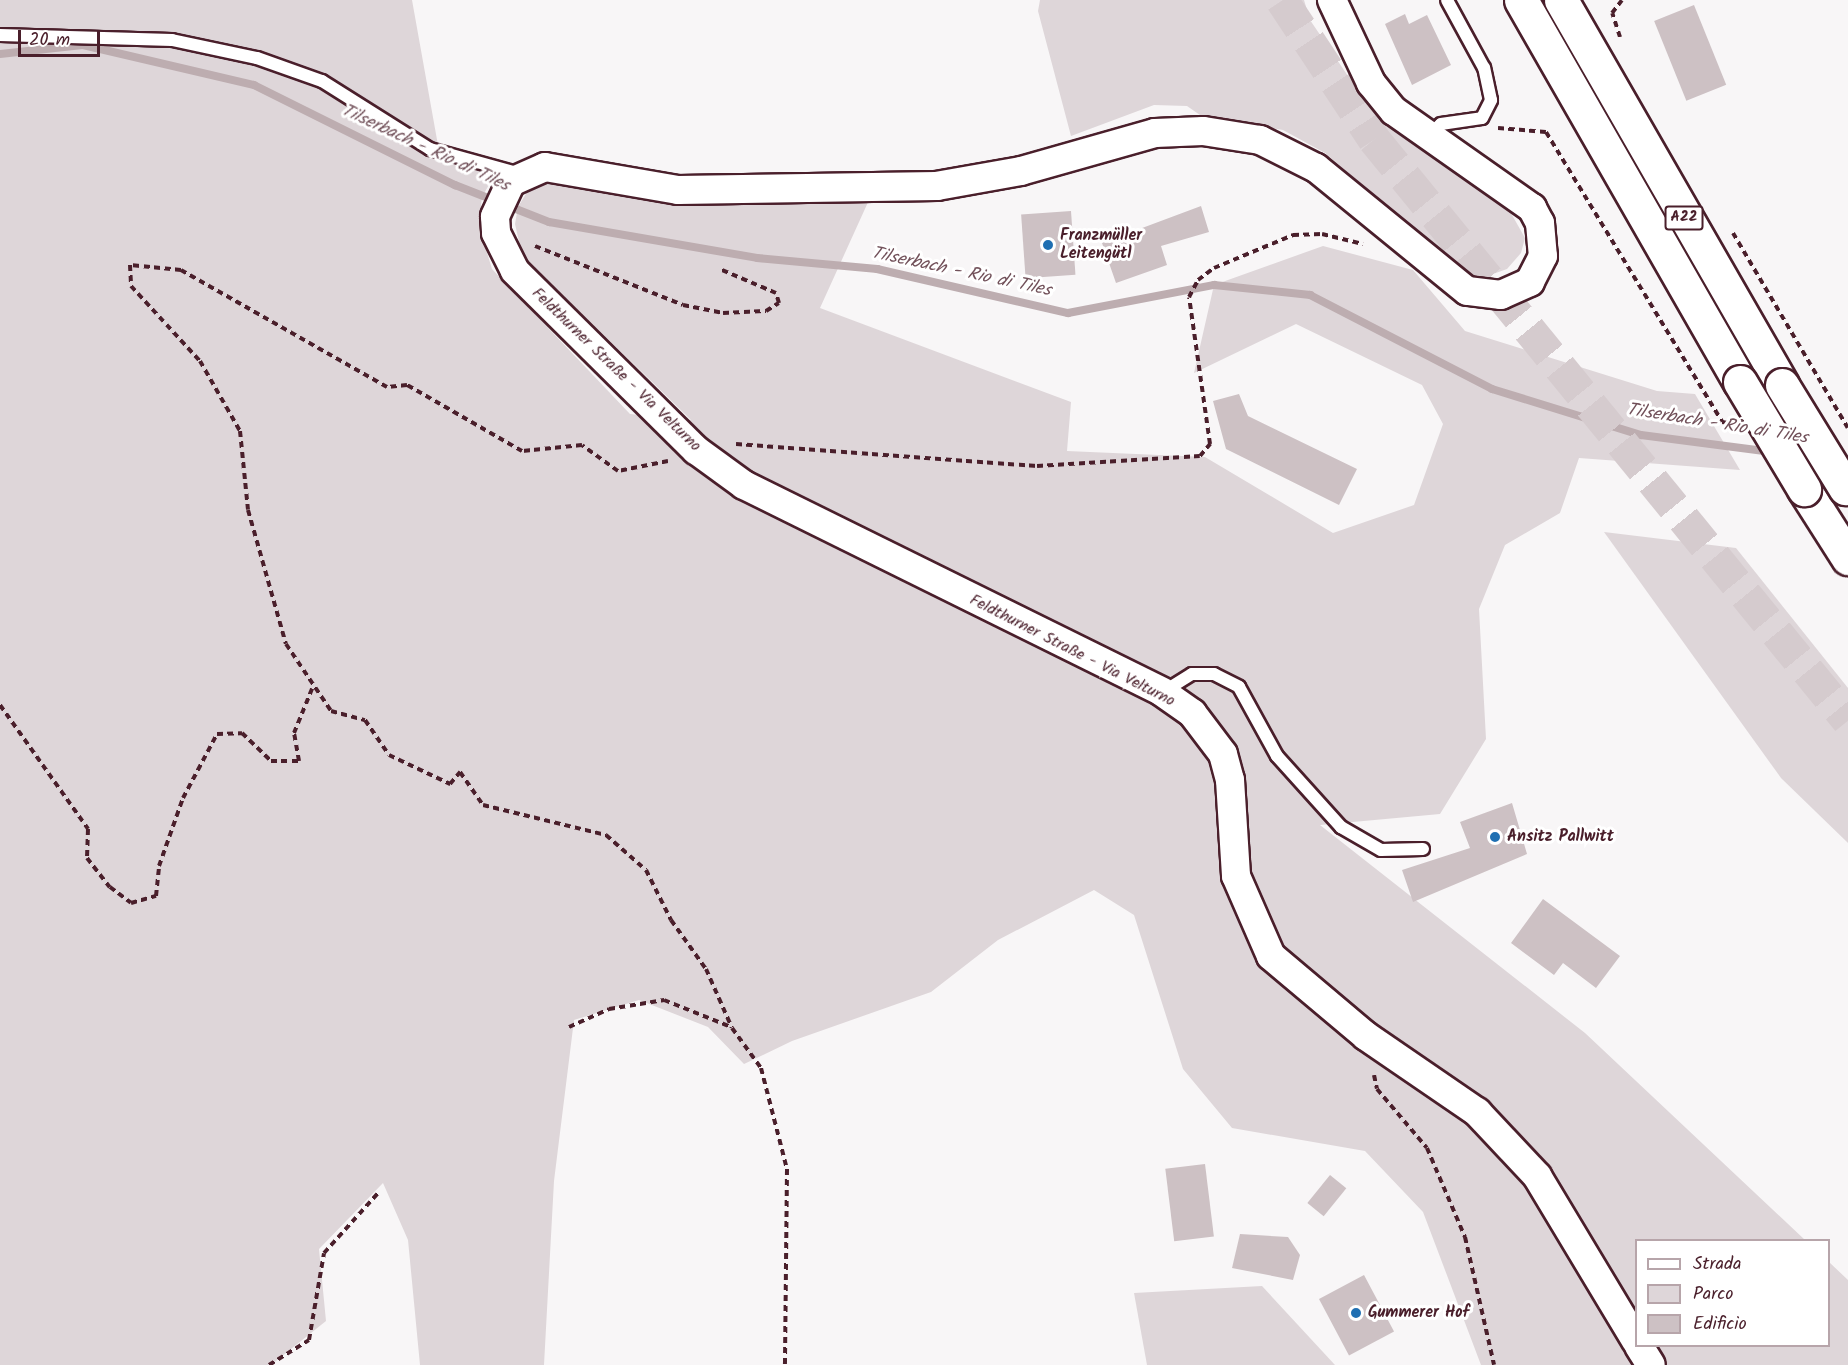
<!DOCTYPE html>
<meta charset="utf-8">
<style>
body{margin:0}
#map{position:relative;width:1848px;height:1365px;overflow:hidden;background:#f8f6f7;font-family:Kalam,sans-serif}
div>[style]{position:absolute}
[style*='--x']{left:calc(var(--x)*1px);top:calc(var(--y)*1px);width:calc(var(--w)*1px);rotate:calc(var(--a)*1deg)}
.green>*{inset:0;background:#ded6d9}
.stream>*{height:8px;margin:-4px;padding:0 4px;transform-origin:4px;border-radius:4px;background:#bdadb0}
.building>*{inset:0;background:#cdc1c4;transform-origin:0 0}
.primary-tunnel>*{height:33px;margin-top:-16.5px;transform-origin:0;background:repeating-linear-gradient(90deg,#d5cbce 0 33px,transparent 0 49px)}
.path>*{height:4px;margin-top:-2px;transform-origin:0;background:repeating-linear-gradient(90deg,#4a1f2b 0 6px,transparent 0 10.5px)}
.roads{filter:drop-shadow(2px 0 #4a1f2b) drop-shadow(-2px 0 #4a1f2b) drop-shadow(0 2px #4a1f2b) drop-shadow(0 -2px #4a1f2b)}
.service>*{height:12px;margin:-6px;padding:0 6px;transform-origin:6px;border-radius:6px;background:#fff}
.tertiary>*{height:28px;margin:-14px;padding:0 14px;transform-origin:14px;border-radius:14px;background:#fff}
.motorway>*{height:33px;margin:-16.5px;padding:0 16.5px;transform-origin:16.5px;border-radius:16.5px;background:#fff}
.bridges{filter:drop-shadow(2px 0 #4a1f2b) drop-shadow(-2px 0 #4a1f2b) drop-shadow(0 2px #4a1f2b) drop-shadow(0 -2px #4a1f2b)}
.motorway-bridge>*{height:33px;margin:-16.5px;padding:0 16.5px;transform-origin:16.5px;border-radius:16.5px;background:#fff}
.dots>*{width:16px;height:16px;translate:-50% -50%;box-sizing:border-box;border:3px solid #fff;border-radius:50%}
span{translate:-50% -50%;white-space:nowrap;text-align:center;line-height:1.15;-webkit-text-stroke:6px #fff;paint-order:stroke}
.shield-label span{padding:2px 4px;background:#fff;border:2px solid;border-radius:4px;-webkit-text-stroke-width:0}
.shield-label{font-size:15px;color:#4a1f2b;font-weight:700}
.poi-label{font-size:16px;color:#4a1f2b;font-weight:700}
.left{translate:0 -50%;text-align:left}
.street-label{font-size:16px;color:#4a1f2b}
.water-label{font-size:18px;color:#72515a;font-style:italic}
.legend{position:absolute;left:1635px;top:1239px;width:195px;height:108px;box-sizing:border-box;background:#fff;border:2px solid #b7a5aa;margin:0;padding:8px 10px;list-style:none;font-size:18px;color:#4a1f2b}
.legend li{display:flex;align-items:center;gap:12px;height:30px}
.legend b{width:30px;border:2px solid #b7a5aa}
.scale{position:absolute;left:18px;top:30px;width:82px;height:27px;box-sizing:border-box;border:3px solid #4a1f2b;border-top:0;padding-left:8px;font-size:18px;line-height:21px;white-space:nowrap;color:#4a1f2b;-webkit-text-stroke:4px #fff;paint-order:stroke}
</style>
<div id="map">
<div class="green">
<div style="clip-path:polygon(evenodd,0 0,412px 0,441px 162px,495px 174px,482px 197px,479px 226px,492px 269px,630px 414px,691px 420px,522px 255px,515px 224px,518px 207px,527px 192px,548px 182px,869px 200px,820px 308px,1071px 402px,1067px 451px,1205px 457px,1333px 533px,1414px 505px,1443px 424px,1422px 385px,1296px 324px,1194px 373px,1214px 285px,1323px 246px,1413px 270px,1465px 331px,1657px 391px,1695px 394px,1740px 470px,1579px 458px,1560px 513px,1505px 545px,1479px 609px,1486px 739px,1440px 814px,1320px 825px,1585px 1033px,1805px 1240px,1636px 1240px,1636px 1346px,1828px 1346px,1829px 1262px,1848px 1280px,1848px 1365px,1481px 1365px,1423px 1212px,1365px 1151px,1232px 1128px,1183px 1069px,1134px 915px,1094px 890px,998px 940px,931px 992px,792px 1041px,744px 1064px,708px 1027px,639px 1000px,574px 1020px,554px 1181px,544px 1365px,420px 1365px,408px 1240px,383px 1183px,319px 1249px,326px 1321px,271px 1365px,0 1365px,0 0,320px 72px,362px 97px,370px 113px,305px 79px,320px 72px)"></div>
<div style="clip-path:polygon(1040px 0,1304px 0,1310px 20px,1350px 79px,1395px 128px,1507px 206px,1525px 238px,1521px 253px,1507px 269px,1493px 274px,1457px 265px,1325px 153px,1283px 130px,1200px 115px,1187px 106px,1154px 105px,1071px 136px,1038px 11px)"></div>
<div style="clip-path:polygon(1604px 532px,1736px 548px,1848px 688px,1848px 843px,1781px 778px)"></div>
<div style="clip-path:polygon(1262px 1286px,1335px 1365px,1147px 1365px,1134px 1293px)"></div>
</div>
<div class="stream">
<div style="--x:0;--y:54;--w:83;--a:-6.2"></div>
<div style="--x:83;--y:45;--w:176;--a:13.2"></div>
<div style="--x:254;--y:85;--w:225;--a:26.5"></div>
<div style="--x:455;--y:185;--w:101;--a:21.5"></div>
<div style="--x:549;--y:222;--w:211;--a:9.8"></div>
<div style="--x:757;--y:258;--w:121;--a:5.2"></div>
<div style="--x:877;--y:269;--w:196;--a:13"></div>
<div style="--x:1068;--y:313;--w:149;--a:-10.9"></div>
<div style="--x:1214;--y:285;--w:97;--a:5.9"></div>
<div style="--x:1310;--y:295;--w:205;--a:27.3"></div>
<div style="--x:1492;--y:389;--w:156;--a:17.2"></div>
<div style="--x:1641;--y:435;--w:132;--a:7.4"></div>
</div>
<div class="building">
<div style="left:1694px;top:5px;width:86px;height:43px;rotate:68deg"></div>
<div style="clip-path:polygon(1405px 14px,1409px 24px,1427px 15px,1451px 65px,1412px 85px,1385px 24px)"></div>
<div style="clip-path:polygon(1201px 206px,1209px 232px,1161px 246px,1167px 265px,1116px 283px,1102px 243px)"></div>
<div style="left:1071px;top:211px;width:64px;height:50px;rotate:86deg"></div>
<div style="clip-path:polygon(1239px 394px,1248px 416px,1357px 469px,1339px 505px,1226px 449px,1213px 401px)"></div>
<div style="clip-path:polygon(1512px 803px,1527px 854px,1413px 902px,1402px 870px,1470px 848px,1460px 822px)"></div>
<div style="clip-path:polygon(1543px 899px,1620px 956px,1596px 988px,1563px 963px,1554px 975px,1511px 943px)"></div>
<div style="left:1205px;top:1164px;width:73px;height:40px;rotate:83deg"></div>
<div style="left:1330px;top:1175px;width:21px;height:36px;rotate:39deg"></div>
<div style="clip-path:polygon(1240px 1234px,1288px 1237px,1300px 1255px,1293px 1280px,1232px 1268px)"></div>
<div style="left:1364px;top:1275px;width:64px;height:51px;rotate:62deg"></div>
</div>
<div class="primary-tunnel">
<div style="--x:1282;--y:0;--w:167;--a:56.5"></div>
<div style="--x:1374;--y:139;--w:750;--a:50.79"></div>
</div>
<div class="path">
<div style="--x:1620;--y:37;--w:25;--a:-108"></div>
<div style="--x:1612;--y:13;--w:16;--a:-52"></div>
<div style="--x:1498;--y:128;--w:48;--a:4.8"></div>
<div style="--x:1546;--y:132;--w:339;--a:58.7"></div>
<div style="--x:1722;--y:422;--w:6;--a:9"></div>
<div style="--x:1733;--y:233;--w:226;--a:59.5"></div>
<div style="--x:535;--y:246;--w:159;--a:21.7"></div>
<div style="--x:683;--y:305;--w:41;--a:11.3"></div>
<div style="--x:723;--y:313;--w:43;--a:-2.7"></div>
<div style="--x:766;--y:311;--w:15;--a:-32"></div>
<div style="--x:779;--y:303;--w:10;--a:-107"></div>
<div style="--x:776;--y:293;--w:59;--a:-156.9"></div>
<div style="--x:736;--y:444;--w:302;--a:4.2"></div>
<div style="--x:1037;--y:466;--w:163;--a:-3.5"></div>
<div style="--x:1200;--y:456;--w:16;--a:-50"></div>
<div style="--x:1210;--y:444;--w:148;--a:-98.1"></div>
<div style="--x:1189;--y:297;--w:19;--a:-62"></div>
<div style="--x:1198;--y:280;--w:20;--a:-37"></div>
<div style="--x:1214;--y:268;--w:86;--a:-22.7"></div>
<div style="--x:1293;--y:235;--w:29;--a:-2"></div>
<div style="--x:1322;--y:234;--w:42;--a:13.7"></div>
<div style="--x:668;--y:461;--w:51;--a:168.7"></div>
<div style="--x:618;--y:471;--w:44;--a:-144.2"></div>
<div style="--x:582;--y:445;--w:60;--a:174.3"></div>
<div style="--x:522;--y:451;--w:133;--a:-150.1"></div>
<div style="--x:407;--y:385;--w:20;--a:174"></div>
<div style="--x:387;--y:387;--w:237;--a:-150.4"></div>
<div style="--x:181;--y:270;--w:51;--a:-174.4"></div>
<div style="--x:130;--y:265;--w:21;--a:87"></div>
<div style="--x:131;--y:286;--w:102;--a:47.4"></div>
<div style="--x:200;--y:361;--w:81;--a:60.3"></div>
<div style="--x:240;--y:431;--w:79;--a:84.2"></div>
<div style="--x:248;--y:510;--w:139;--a:74.2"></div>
<div style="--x:286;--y:644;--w:81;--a:56.1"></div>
<div style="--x:331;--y:711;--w:35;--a:15"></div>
<div style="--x:365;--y:720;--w:42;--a:55.6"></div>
<div style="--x:389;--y:755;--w:68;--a:25.4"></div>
<div style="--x:450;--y:784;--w:16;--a:-50"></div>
<div style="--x:460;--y:772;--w:40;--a:55.1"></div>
<div style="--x:483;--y:805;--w:127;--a:13.7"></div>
<div style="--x:606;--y:835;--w:53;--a:41.2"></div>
<div style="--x:646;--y:870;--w:56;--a:63.4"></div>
<div style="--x:671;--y:920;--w:60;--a:54.5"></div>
<div style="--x:706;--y:969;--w:64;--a:66.2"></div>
<div style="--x:732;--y:1028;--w:49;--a:54.1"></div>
<div style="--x:761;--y:1068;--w:104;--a:75.6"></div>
<div style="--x:787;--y:1169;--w:196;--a:90.6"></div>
<div style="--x:0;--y:705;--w:152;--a:54.6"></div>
<div style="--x:88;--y:829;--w:29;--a:92"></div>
<div style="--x:87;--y:858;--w:37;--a:52"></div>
<div style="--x:110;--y:887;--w:26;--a:37"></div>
<div style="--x:131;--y:903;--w:26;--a:-16"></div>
<div style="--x:156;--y:896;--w:30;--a:-84"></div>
<div style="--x:159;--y:866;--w:72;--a:-70.6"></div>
<div style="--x:183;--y:798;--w:72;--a:-62"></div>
<div style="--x:217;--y:734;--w:25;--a:-2"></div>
<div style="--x:242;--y:733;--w:40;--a:44"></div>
<div style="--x:271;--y:761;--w:28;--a:0"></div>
<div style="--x:299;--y:761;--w:28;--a:-100"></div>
<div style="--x:294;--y:733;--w:48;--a:-67.8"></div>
<div style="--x:569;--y:1027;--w:44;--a:-24.2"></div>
<div style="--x:609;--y:1009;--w:56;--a:-9.3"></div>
<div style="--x:664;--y:1000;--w:72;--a:21.9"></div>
<div style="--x:1374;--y:1075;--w:14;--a:78"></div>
<div style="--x:1377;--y:1089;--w:77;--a:49.7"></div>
<div style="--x:1427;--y:1148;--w:97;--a:66.9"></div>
<div style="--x:1465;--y:1237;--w:131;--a:77.2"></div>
<div style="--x:269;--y:1365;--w:47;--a:-32"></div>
<div style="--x:309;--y:1340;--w:88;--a:-80.2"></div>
<div style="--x:324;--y:1253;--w:82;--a:-48"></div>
</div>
<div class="roads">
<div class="service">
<div style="--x:0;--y:35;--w:172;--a:1.7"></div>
<div style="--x:172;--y:40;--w:87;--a:12"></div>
<div style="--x:257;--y:58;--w:69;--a:19.5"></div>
<div style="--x:322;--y:81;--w:128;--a:32.2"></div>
<div style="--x:430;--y:149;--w:94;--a:15.4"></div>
<div style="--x:1428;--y:137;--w:18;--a:-45"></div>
<div style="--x:1441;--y:124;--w:41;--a:-8.3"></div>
<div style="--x:1482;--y:118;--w:20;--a:-63"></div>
<div style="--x:1491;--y:100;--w:33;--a:-102"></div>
<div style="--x:1484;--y:68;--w:77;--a:-118.6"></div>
<div style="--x:1163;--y:692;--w:34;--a:-32"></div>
<div style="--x:1192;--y:674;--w:22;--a:0"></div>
<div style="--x:1214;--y:674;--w:28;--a:27"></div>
<div style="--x:1239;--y:687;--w:79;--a:61.2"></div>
<div style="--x:1277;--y:756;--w:96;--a:48"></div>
<div style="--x:1341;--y:827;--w:46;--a:29.9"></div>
<div style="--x:1381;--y:850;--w:42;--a:-1.4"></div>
</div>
<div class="tertiary">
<div style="--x:1332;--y:0;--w:92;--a:64.8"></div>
<div style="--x:1371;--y:83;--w:36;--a:51"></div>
<div style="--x:1394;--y:111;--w:169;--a:35.1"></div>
<div style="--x:1532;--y:208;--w:17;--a:62"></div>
<div style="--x:1540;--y:223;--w:33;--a:85"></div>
<div style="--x:1543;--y:256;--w:29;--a:117"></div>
<div style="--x:1530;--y:282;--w:32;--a:156"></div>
<div style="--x:1501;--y:295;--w:34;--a:-173"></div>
<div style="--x:1467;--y:291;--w:195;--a:-140.8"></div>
<div style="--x:1316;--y:168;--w:63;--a:-153.4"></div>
<div style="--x:1260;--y:140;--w:58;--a:-171"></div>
<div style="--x:1203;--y:131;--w:48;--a:177.6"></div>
<div style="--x:1155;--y:133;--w:139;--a:164.2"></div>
<div style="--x:1021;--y:171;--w:85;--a:169.9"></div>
<div style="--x:937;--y:186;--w:259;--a:179.1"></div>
<div style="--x:678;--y:190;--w:135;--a:-170.2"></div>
<div style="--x:545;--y:167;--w:37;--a:156"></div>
<div style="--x:511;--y:182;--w:38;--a:115"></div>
<div style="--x:495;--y:217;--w:16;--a:86"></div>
<div style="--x:496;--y:233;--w:42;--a:63.4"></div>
<div style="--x:515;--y:271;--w:255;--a:44.7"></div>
<div style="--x:696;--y:450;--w:59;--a:36.1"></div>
<div style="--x:744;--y:485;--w:466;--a:26.3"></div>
<div style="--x:1162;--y:692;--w:37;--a:35"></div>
<div style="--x:1192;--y:713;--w:51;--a:52.9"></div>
<div style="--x:1223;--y:754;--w:27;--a:75"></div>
<div style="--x:1230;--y:780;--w:96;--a:86.4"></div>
<div style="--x:1236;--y:876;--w:87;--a:66.4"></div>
<div style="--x:1271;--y:956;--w:124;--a:40.1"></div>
<div style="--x:1366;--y:1036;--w:135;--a:34.4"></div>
<div style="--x:1477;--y:1112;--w:88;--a:46.8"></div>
<div style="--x:1537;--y:1176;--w:192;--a:59"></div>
<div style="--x:1639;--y:1346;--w:22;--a:58"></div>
</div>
<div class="motorway">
<div style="--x:1521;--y:0;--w:440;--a:60.2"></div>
<div style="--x:1561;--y:0;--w:444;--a:60.1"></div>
<div style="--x:1804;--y:489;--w:82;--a:57.5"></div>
</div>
</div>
<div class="bridges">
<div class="motorway-bridge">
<div style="--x:1740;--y:382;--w:125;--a:59.1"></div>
<div style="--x:1782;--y:385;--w:121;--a:58.5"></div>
</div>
</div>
<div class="dots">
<div style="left:1048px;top:245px;background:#1f6fb2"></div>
<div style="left:1495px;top:837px;background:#1f6fb2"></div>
<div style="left:1356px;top:1313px;background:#1f6fb2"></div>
</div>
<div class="shield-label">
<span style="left:1684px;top:218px">A22</span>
</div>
<div class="poi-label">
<span class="left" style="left:1060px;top:245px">Franzmüller<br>Leitengütl</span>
<span class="left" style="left:1507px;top:837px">Ansitz Pallwitt</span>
<span class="left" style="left:1368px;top:1313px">Gummerer Hof</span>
</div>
<div class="street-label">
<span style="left:616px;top:370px;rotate:44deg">Feldthurner Straße - Via Velturno</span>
<span style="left:1072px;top:651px;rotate:27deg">Feldthurner Straße - Via Velturno</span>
</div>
<div class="water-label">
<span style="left:425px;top:149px;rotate:25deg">Tilserbach - Rio di Tiles</span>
<span style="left:961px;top:273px;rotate:12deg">Tilserbach - Rio di Tiles</span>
<span style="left:1717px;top:425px;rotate:9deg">Tilserbach - Rio di Tiles</span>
</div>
<ul class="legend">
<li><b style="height:8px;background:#fff"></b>Strada</li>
<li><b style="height:16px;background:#ded6d9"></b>Parco</li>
<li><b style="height:16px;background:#cdc1c4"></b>Edificio</li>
</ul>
<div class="scale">20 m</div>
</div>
